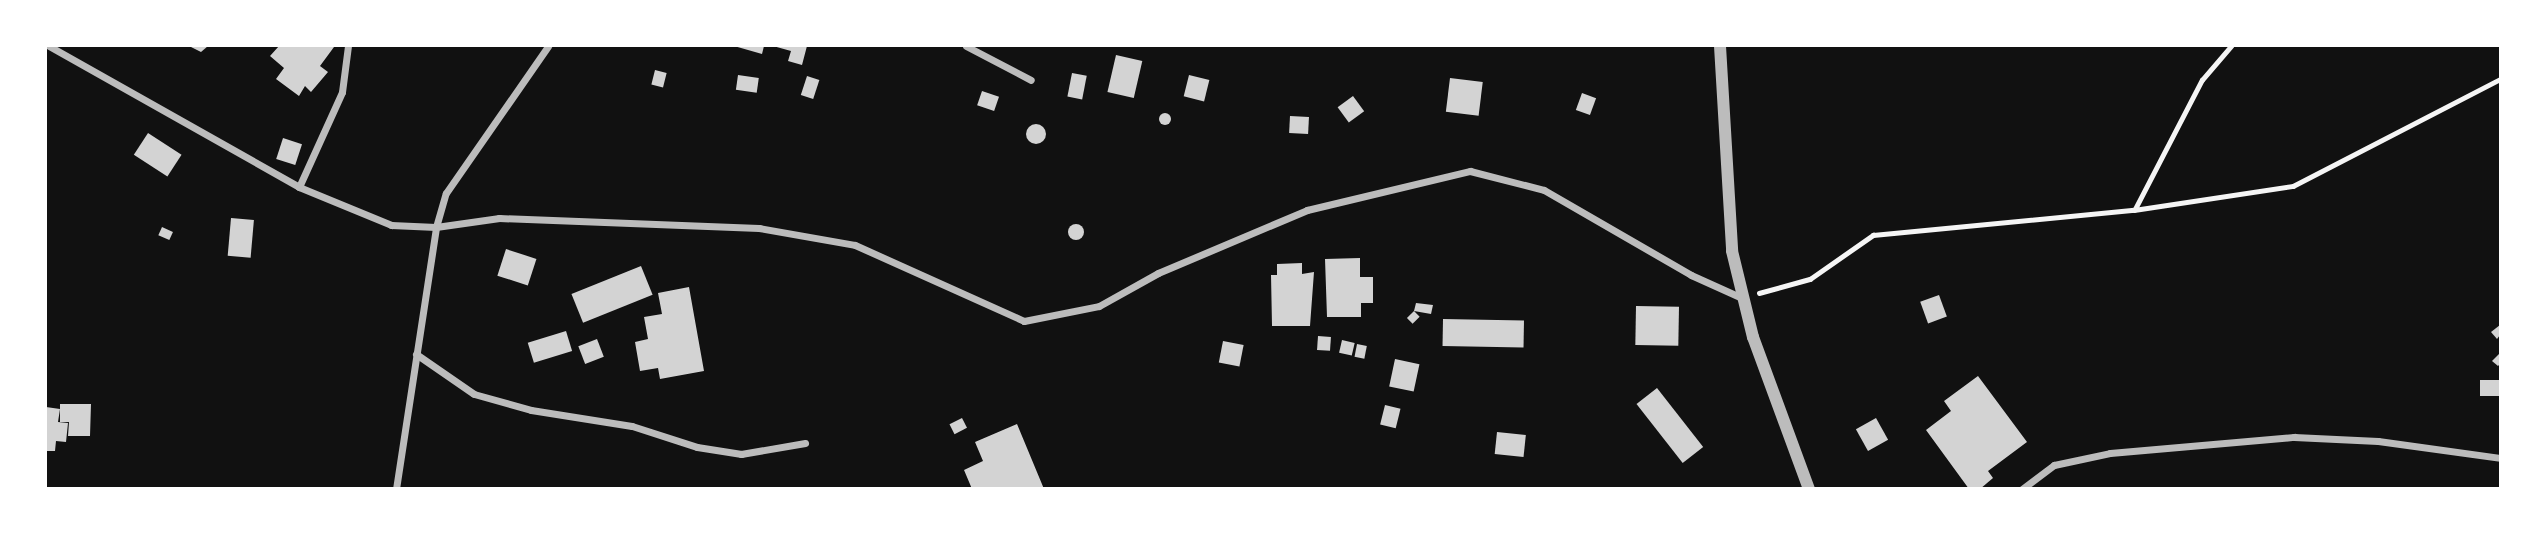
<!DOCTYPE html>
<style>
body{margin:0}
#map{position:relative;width:2546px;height:534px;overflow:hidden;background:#111;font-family:"Asap Condensed",sans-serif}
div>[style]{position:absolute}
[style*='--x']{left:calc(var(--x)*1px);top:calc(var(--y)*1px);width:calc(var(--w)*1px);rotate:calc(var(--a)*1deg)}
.building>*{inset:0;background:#d3d3d3;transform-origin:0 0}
.round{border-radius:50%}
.path>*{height:4.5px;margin:-2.25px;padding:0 2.25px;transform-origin:2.25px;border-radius:2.25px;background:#f5f5f5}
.minor>*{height:7px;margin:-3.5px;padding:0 3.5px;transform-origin:3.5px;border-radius:3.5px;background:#bcbcbc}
.tertiary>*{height:12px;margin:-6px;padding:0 6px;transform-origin:6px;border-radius:6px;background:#bcbcbc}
span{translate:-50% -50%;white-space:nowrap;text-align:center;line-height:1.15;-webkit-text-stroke:5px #fff;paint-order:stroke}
.frame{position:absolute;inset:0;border:47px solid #fff;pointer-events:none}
</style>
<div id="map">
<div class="building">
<div style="clip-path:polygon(189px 46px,208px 46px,201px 52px)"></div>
<div style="clip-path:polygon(279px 46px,334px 47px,320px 66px,328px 72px,311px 92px,305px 86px,299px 96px,276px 79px,284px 68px,270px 56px)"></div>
<div style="clip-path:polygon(734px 46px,764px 46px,762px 54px)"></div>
<div style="clip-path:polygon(773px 46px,807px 46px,802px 65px,788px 61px,791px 51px)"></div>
<div style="left:1116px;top:55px;width:27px;height:38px;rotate:13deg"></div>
<div style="left:655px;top:70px;width:12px;height:15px;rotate:14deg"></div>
<div style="left:1072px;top:73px;width:15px;height:24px;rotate:11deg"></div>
<div style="left:738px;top:75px;width:21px;height:15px;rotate:8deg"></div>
<div style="left:1189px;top:75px;width:21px;height:22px;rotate:14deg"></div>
<div style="left:807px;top:76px;width:13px;height:20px;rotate:18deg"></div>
<div style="left:1450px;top:78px;width:33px;height:34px;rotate:7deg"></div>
<div style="left:982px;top:91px;width:18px;height:15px;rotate:19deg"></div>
<div style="left:1582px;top:93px;width:15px;height:18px;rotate:20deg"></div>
<div style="left:1353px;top:96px;width:19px;height:19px;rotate:54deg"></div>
<div class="round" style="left:1159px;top:113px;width:12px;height:12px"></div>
<div style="left:1290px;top:116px;width:19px;height:17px;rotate:3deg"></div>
<div class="round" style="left:1026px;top:124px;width:20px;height:20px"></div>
<div style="left:148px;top:133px;width:40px;height:26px;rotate:33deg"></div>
<div style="left:283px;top:138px;width:20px;height:22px;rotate:18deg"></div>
<div style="left:231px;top:218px;width:23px;height:38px;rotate:5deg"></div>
<div class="round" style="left:1068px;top:224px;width:16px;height:16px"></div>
<div style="left:162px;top:227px;width:12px;height:9px;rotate:24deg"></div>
<div style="left:506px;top:249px;width:32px;height:28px;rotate:18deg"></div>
<div style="clip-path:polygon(1360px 258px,1360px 277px,1373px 277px,1373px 303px,1361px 303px,1361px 317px,1327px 317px,1325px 259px)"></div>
<div style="clip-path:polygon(1302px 263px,1302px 274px,1314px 272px,1310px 326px,1272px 326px,1271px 275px,1277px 275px,1277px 264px)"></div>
<div style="left:641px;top:266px;width:31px;height:75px;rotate:68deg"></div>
<div style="clip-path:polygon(689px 287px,704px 371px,660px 379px,658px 368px,640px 371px,635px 342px,648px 339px,644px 317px,662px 314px,658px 293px)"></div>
<div style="left:1939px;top:295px;width:23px;height:20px;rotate:70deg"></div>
<div style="clip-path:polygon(1416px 303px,1433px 305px,1431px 314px,1414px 311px)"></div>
<div style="left:1636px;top:306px;width:43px;height:39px;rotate:1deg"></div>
<div style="left:1414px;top:311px;width:8px;height:10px;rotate:45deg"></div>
<div style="left:1443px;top:319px;width:81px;height:27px;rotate:1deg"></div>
<div style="clip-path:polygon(2500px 325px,2500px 335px,2497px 339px,2491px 332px)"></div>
<div style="left:566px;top:331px;width:21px;height:40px;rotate:73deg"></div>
<div style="left:1318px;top:336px;width:13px;height:14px;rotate:4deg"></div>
<div style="left:597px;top:339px;width:19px;height:20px;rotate:69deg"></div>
<div style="left:1342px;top:340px;width:13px;height:13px;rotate:13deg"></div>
<div style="left:1223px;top:341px;width:21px;height:22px;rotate:11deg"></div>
<div style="left:1357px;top:344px;width:10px;height:13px;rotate:11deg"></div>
<div style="clip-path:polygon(2499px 354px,2500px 364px,2498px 366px,2492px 361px)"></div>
<div style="left:1395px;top:359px;width:25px;height:28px;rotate:12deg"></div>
<div style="clip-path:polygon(1978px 376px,2027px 442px,1988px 471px,1993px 478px,1980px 489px,1969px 489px,1926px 430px,1951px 411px,1944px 401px)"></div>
<div style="left:2480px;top:380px;width:20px;height:16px"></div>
<div style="left:1657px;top:388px;width:75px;height:26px;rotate:52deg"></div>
<div style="clip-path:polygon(60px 404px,91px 404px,90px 436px,68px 436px,69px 422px,60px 422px)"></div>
<div style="left:1385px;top:405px;width:16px;height:20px;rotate:14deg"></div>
<div style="clip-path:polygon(46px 407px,60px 409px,58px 422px,68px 423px,66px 442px,56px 441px,55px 451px,46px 451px)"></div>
<div style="left:962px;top:418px;width:11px;height:14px;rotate:63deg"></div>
<div style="left:1876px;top:418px;width:25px;height:23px;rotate:61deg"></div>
<div style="clip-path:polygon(1017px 424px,1044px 489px,972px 489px,964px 470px,983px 461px,975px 442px)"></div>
<div style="left:1497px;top:432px;width:29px;height:22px;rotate:6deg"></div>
</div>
<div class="path">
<div style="--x:2135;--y:209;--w:145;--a:-62.6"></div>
<div style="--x:2202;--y:80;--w:45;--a:-49.5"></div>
<div style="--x:1759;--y:293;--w:53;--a:-15.4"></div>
<div style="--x:1810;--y:279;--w:77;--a:-34.9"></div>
<div style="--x:1873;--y:235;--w:262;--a:-5.5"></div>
<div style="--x:2134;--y:210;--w:161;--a:-8.6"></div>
<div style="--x:2293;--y:186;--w:233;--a:-27.3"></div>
</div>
<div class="minor">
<div style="--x:49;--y:46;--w:287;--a:29.4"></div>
<div style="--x:299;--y:187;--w:100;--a:22.4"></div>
<div style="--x:391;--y:225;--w:45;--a:2.5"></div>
<div style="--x:436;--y:227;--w:64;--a:-8.1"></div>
<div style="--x:499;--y:218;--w:260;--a:2.2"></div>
<div style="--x:759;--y:228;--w:97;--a:10"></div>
<div style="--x:855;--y:245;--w:185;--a:24.2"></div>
<div style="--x:1024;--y:321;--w:76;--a:-11.3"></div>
<div style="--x:1099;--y:306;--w:68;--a:-29.2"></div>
<div style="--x:1158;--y:273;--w:162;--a:-22.9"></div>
<div style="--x:1307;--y:210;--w:168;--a:-13.5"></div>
<div style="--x:1470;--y:171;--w:76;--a:14.4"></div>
<div style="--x:1544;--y:190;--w:170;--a:30"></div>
<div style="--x:1691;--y:275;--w:56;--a:24.3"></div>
<div style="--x:966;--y:46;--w:73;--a:27.6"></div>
<div style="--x:299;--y:187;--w:104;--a:-65.6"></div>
<div style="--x:342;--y:92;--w:46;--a:-82.6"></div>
<div style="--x:416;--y:354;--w:70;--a:34.6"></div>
<div style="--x:474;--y:394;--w:59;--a:15.7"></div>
<div style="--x:531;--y:410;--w:102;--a:9"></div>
<div style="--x:632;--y:426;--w:68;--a:17.9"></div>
<div style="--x:697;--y:447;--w:45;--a:9"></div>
<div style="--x:741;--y:454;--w:65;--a:-9.8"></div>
<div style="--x:396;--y:489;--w:265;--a:-81.3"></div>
<div style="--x:436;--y:227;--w:35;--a:-74"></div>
<div style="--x:446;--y:193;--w:179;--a:-55.2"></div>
<div style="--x:2022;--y:489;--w:40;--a:-37"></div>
<div style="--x:2054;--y:465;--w:57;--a:-12.1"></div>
<div style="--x:2110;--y:453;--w:185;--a:-5"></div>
<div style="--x:2294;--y:437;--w:84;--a:2.7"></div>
<div style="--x:2378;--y:441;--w:123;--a:7.9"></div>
</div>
<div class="tertiary">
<div style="--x:1720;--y:46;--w:205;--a:86.6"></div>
<div style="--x:1732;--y:251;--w:89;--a:76.3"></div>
<div style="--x:1753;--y:337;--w:162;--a:69.8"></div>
</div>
<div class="frame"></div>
</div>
